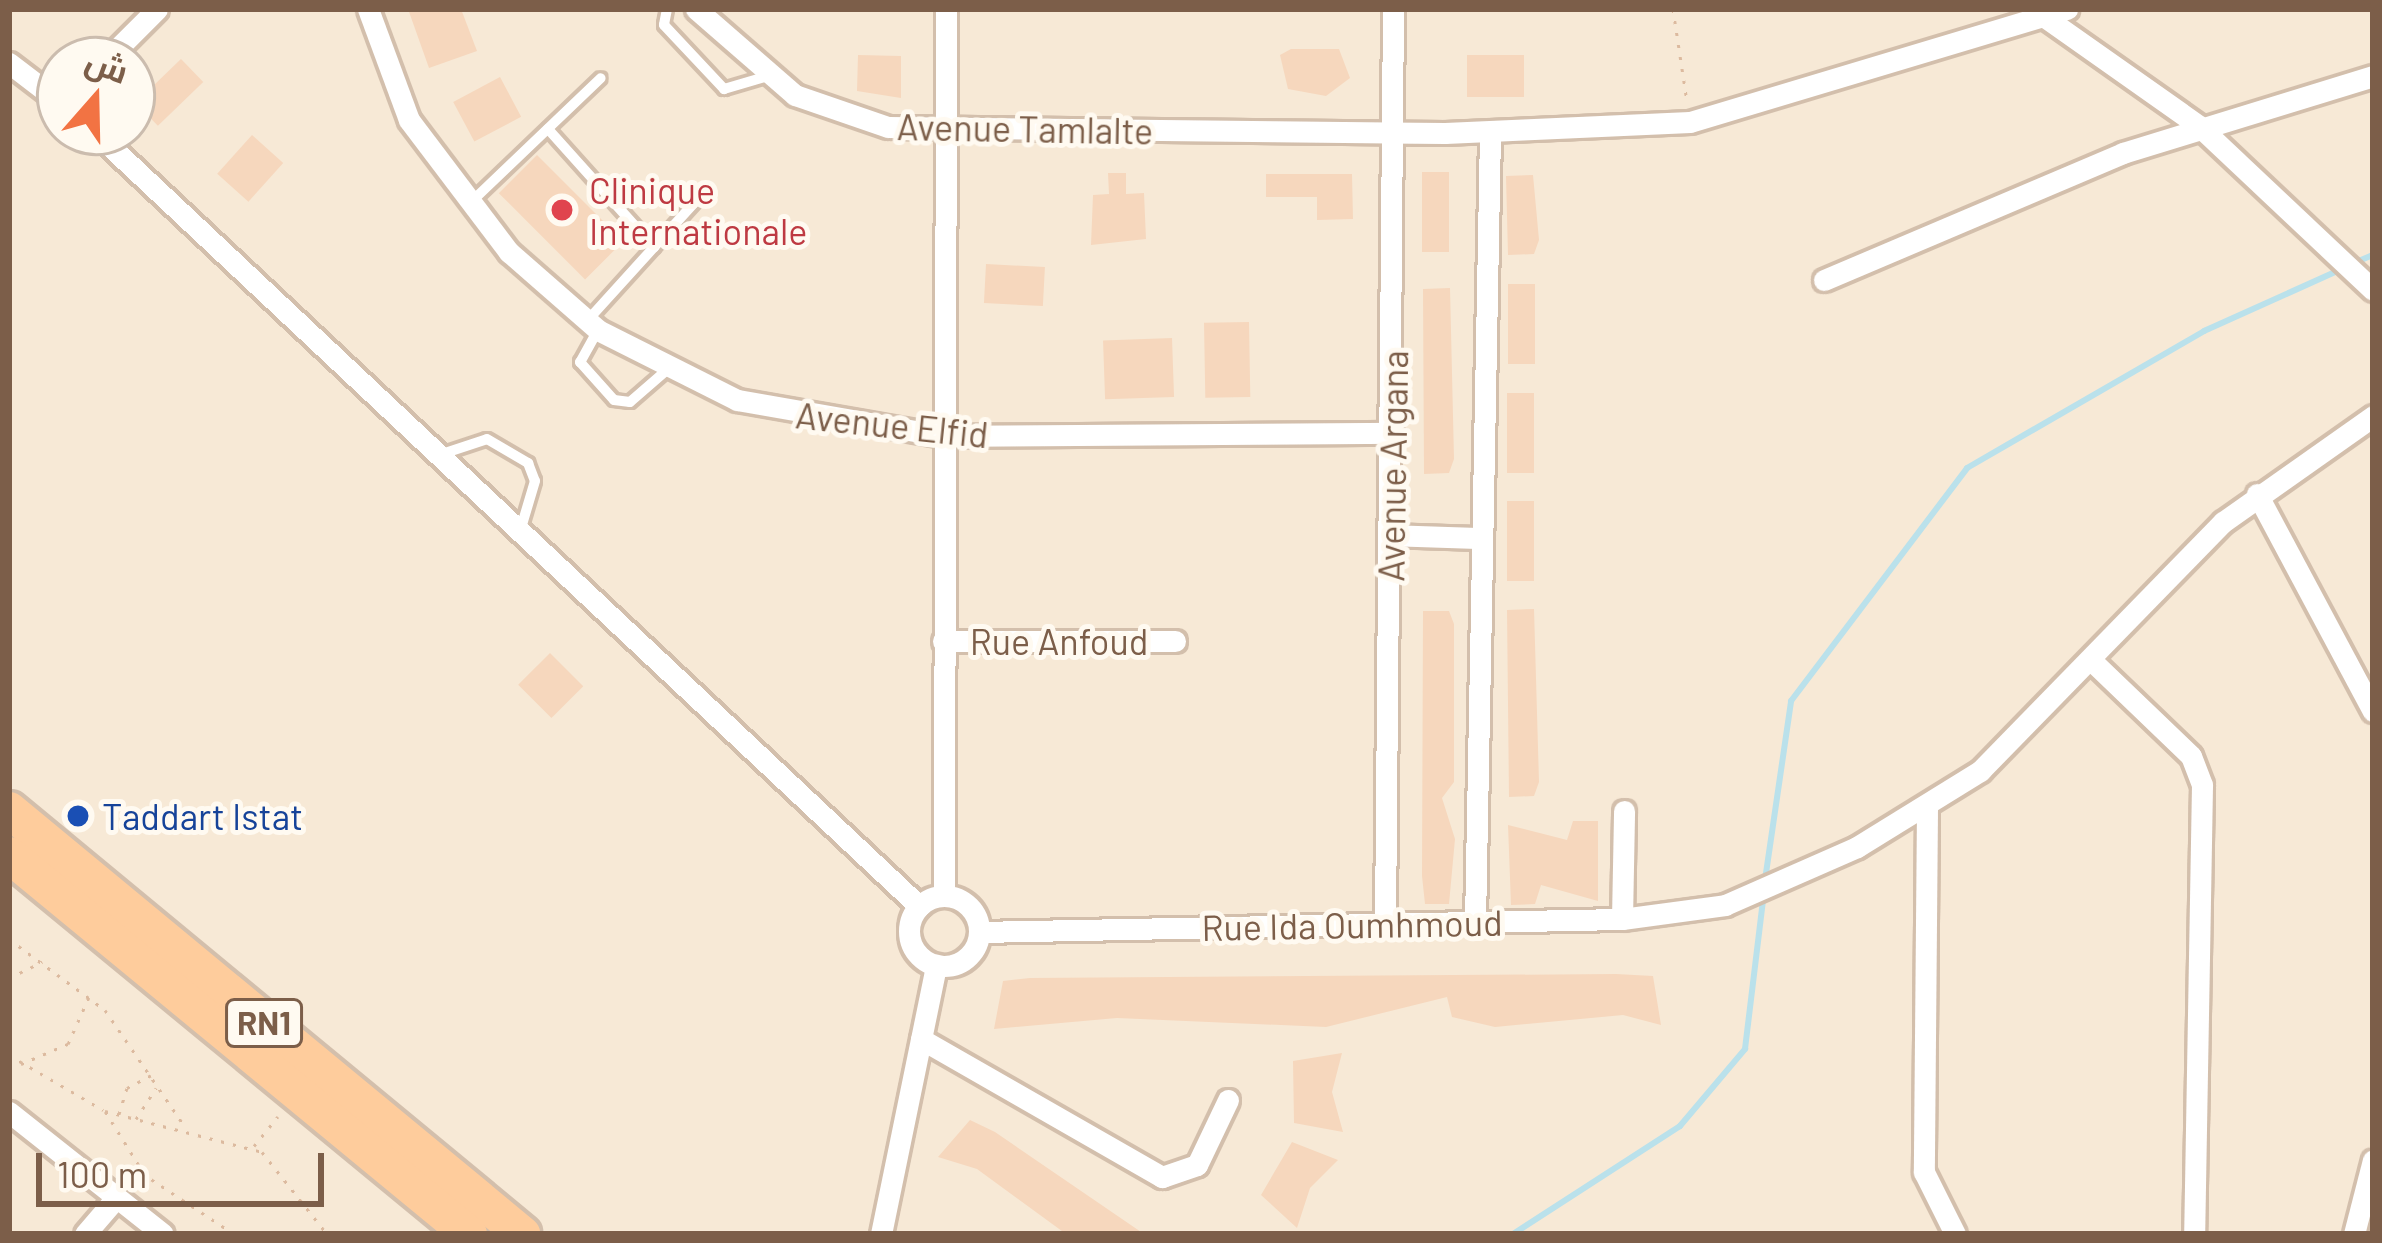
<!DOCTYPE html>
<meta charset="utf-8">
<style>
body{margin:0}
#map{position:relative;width:2382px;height:1243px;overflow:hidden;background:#fef7e8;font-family:Barlow,Cairo,sans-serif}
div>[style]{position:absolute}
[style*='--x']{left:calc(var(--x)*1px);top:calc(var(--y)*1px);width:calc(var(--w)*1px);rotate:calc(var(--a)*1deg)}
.residential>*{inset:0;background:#f7e9d6}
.stream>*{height:6px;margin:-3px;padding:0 3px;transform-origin:3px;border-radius:3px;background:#bae1eb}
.building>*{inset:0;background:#f6d7bd;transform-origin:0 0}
.path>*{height:3px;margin-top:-1.5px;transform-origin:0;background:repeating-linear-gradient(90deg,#dcba9f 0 3px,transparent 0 12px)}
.roads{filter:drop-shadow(3px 0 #d3bfac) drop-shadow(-3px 0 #d3bfac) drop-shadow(0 3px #d3bfac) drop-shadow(0 -3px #d3bfac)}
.service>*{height:10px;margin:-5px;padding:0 5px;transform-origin:5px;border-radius:5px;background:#fff}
.minor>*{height:21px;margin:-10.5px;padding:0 10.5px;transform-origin:10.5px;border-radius:10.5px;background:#fff}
.minor>.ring{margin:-10.5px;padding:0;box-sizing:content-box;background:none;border:21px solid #fff;border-radius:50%}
.trunk>*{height:36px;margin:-18px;padding:0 18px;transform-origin:18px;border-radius:18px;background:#fecc9c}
.dots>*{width:33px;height:33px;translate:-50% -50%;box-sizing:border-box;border:6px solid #fffaf1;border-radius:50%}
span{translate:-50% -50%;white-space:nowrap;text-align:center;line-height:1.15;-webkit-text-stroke:10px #fffaf1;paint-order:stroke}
.shield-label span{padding:3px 9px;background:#fffaf1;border:3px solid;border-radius:9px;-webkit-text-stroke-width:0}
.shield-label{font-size:33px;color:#7c5e49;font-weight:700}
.street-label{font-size:36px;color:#7c5e49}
.health-label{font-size:36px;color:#be3a42}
.left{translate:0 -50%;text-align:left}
.transit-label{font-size:36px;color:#164399}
.frame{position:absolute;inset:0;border:12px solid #7c5e49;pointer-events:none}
.north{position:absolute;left:36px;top:36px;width:120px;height:120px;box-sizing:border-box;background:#fffaf1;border:3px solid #cbbcae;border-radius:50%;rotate:20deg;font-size:33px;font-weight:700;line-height:48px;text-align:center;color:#7c5e49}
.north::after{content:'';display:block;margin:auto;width:42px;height:54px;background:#f27343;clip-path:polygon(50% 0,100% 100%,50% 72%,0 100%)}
.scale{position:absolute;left:36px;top:1153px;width:288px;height:54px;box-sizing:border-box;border:6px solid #7c5e49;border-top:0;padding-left:15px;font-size:36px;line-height:42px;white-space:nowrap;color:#7c5e49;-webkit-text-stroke:9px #fffaf1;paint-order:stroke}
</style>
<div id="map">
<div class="residential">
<div style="clip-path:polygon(evenodd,9px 9px,2373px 9px,2373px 1234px,9px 1234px,9px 9px,60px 60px,132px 60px,132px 132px,60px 132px,60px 60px)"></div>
</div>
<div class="stream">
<div style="--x:2354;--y:263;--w:21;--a:-23"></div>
<div style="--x:1765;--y:880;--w:181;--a:-81.7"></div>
<div style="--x:1791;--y:701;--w:292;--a:-52.9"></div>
<div style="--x:1967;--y:468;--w:274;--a:-30"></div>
<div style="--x:2204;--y:331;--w:151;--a:-24.2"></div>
<div style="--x:1513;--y:1234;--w:199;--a:-32.9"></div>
<div style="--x:1680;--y:1126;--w:101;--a:-49.8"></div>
<div style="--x:1745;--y:1049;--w:157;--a:-83.1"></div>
</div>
<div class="building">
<div style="clip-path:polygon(408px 9px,461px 9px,477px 51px,429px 68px)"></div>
<div style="clip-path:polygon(1291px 49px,1339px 49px,1350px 78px,1326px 96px,1288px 89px,1280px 55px)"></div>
<div style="clip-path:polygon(858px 55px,901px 56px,901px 98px,857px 91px)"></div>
<div style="left:1467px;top:55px;width:57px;height:42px"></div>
<div style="left:181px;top:59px;width:32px;height:63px;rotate:46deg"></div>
<div style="left:500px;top:77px;width:45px;height:53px;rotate:62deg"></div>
<div style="left:252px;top:135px;width:42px;height:52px;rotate:42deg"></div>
<div style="left:537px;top:155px;width:122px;height:54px;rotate:45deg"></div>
<div style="left:1422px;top:172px;width:27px;height:80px"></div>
<div style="clip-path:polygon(1108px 173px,1126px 173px,1126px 194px,1144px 193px,1146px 239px,1091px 245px,1093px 195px,1109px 194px)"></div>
<div style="clip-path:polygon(1266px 174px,1352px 174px,1353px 219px,1317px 220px,1317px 197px,1266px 197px)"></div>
<div style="clip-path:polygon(1533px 175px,1539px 240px,1534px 254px,1508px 255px,1506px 176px)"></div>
<div style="left:986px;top:264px;width:59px;height:39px;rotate:3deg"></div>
<div style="left:1508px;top:284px;width:27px;height:80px"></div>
<div style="clip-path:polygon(1450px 288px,1454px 459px,1449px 473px,1424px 474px,1423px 289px)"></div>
<div style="left:1249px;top:322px;width:75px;height:45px;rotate:89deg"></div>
<div style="left:1172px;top:338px;width:59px;height:69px;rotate:88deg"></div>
<div style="left:1507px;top:393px;width:27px;height:80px"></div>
<div style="left:1507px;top:501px;width:27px;height:80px"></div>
<div style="clip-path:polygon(1534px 609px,1539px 782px,1534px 796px,1509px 797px,1507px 610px)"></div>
<div style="clip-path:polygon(1423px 611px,1449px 611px,1454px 624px,1454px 782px,1442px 798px,1455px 839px,1449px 904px,1425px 904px,1422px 876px)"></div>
<div style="left:550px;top:653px;width:47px;height:45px;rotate:45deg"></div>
<div style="clip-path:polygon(1573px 821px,1598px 821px,1598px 901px,1541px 885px,1535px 904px,1511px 905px,1508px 825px,1567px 840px)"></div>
<div style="clip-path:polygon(1616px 974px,1653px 976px,1661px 1025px,1623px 1015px,1495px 1027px,1452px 1017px,1447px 997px,1326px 1027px,1117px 1018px,994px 1029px,1003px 981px,1030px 978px)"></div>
<div style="clip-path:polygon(1342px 1053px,1332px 1092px,1343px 1132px,1294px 1123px,1293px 1061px)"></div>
<div style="clip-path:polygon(970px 1120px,995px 1132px,1144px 1234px,1066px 1234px,977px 1169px,938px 1157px)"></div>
<div style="clip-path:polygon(1292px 1142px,1338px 1160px,1310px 1188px,1297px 1228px,1261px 1195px)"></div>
</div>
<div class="path">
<div style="--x:1673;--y:9;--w:94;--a:81.4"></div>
<div style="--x:9;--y:939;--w:119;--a:36.5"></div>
<div style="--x:105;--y:1010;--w:142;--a:55.6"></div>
<div style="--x:9;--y:978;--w:37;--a:-26"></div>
<div style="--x:9;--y:1055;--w:109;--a:30.3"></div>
<div style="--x:21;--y:1064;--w:51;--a:-23.1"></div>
<div style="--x:68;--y:1044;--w:51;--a:-65.9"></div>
<div style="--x:119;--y:1114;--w:27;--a:-73"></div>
<div style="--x:127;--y:1088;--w:27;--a:-28"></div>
<div style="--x:136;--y:1119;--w:37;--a:-57"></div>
<div style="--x:254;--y:1146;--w:38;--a:-51"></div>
<div style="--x:234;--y:1234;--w:107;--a:-146.5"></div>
<div style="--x:145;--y:1175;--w:75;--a:-122"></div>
<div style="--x:105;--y:1111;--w:162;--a:14.6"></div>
<div style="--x:262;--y:1152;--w:105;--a:51.6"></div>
</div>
<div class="roads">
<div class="service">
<div style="--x:667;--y:9;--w:16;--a:101"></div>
<div style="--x:664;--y:25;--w:88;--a:46.8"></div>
<div style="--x:724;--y:89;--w:46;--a:-16.5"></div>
<div style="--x:548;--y:129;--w:159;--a:48.1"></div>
<div style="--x:469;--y:204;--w:182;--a:-43.7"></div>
<div style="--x:587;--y:321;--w:171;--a:-47.8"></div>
<div style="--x:598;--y:330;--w:37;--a:119"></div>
<div style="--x:580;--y:362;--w:51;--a:48.2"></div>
<div style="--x:614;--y:400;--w:16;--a:7"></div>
<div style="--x:630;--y:402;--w:50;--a:-41"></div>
<div style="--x:442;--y:454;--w:47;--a:-18.4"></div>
<div style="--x:487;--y:439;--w:48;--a:30.3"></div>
<div style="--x:528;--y:463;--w:19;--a:69"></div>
<div style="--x:535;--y:481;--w:49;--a:106.6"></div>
</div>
<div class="minor">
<div style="--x:368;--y:9;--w:118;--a:69.7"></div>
<div style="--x:409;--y:120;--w:166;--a:52.9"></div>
<div style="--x:509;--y:252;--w:118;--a:41.2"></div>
<div style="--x:598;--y:330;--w:156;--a:26.7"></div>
<div style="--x:737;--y:400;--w:210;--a:9.9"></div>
<div style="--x:944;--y:436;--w:448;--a:-0.4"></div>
<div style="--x:696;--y:9;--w:131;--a:41"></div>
<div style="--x:795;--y:95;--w:98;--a:19"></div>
<div style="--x:888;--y:127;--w:557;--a:0.62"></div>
<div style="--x:1445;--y:133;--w:245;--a:-2.6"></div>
<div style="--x:1690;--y:122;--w:394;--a:-16.7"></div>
<div style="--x:2039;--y:13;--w:196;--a:35.2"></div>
<div style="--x:2199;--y:126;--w:239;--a:43.3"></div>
<div style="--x:106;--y:60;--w:72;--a:-45"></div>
<div style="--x:9;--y:63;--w:64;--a:37.4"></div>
<div style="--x:95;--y:132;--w:1131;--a:43.21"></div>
<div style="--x:1824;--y:280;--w:325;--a:-23"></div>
<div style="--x:2123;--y:153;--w:262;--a:-17.1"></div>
<div style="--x:2257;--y:494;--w:246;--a:61.9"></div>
<div style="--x:1390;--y:535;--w:92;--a:1.9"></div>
<div style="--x:943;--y:641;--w:232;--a:0"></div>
<div style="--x:2092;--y:661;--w:137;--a:43.8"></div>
<div style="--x:2191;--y:756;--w:31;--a:69"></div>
<div style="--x:2202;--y:785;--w:449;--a:91"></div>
<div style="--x:1927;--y:808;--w:364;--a:90.5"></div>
<div style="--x:1924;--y:1172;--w:69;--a:63.4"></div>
<div style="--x:944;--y:896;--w:887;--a:-89.87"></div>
<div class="ring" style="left:909px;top:896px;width:49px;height:49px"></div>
<div style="--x:1622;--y:919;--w:108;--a:-88.9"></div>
<div style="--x:1475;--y:922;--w:790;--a:-88.91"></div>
<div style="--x:1385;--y:924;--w:915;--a:-89.5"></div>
<div style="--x:979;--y:932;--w:643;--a:-1.16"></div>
<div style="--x:1622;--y:919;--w:104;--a:-7.7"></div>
<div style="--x:1725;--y:905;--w:144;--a:-23.7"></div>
<div style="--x:1857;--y:847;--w:145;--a:-31.7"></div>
<div style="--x:1980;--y:771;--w:348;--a:-45.7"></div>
<div style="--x:2223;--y:522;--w:184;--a:-35.2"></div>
<div style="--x:921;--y:1039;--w:278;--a:29.8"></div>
<div style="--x:1162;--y:1177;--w:37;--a:-19"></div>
<div style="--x:1197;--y:1165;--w:72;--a:-64.5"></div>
<div style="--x:9;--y:1112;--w:196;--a:38.4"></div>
<div style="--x:85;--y:1234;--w:48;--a:-49.3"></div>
<div style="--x:881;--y:1234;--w:275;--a:-78.4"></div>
<div style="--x:2354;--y:1234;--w:76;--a:-75.6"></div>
</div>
<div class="trunk">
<div style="--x:9;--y:810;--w:666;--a:39.57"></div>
<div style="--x:9;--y:855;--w:596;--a:39.49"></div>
</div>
</div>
<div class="dots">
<div style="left:562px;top:210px;background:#e0444e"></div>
<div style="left:78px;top:816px;background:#1a4fb4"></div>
</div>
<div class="shield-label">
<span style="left:264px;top:1023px">RN1</span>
</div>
<div class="street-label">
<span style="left:1025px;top:128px;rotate:1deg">Avenue Tamlalte</span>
<span style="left:892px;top:424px;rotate:6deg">Avenue Elfid</span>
<span style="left:1392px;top:466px;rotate:-89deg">Avenue Argana</span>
<span style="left:1059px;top:641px">Rue Anfoud</span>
<span style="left:1352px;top:924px;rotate:-1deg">Rue Ida Oumhmoud</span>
</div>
<div class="health-label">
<span class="left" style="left:589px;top:210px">Clinique<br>Internationale</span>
</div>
<div class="transit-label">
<span class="left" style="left:102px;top:816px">Taddart Istat</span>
</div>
<div class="frame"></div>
<div class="north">ش</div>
<div class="scale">100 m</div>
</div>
